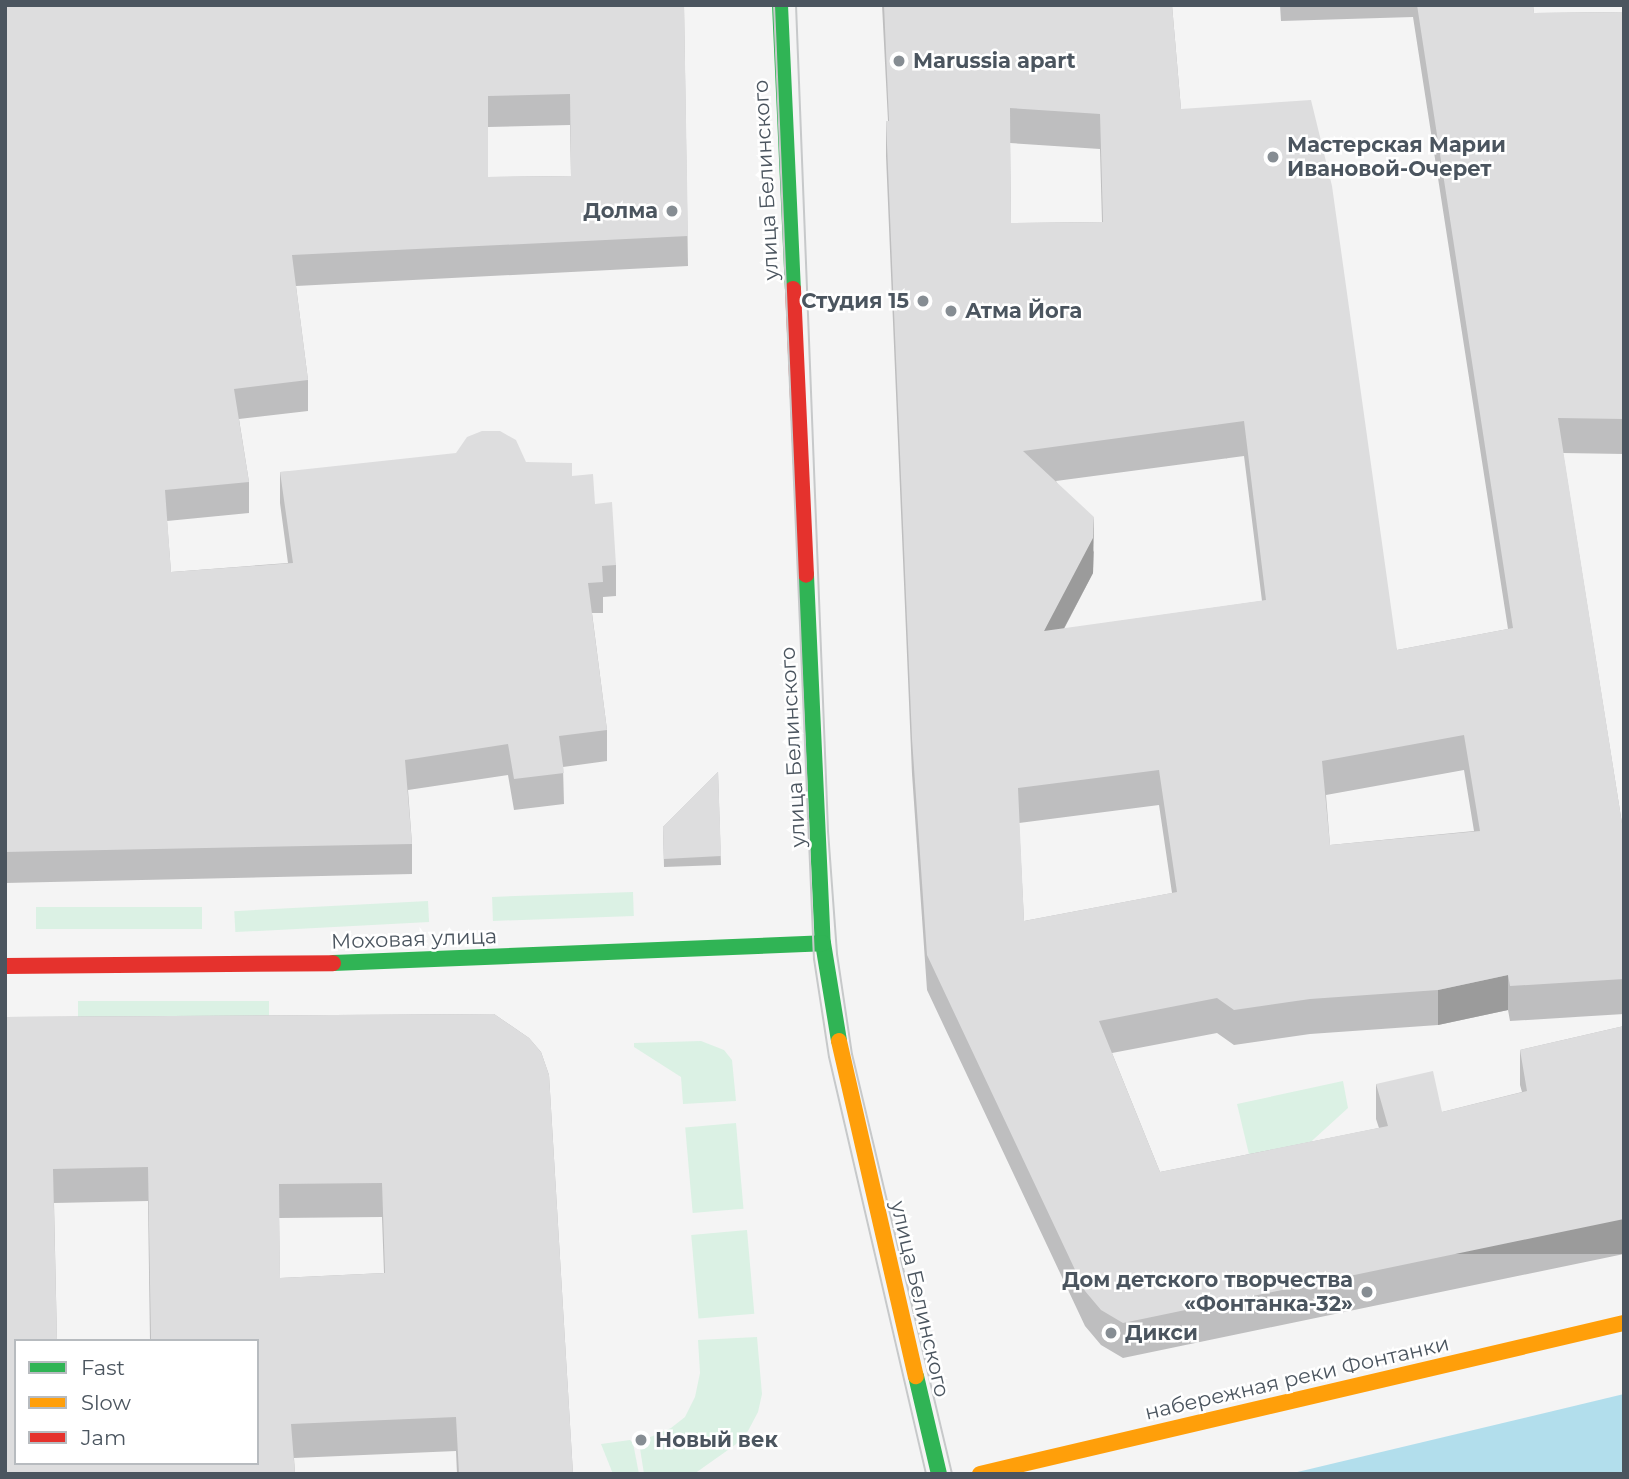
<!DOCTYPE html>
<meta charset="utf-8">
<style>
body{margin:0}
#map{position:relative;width:1629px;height:1479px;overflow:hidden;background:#f4f4f4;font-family:Montserrat,sans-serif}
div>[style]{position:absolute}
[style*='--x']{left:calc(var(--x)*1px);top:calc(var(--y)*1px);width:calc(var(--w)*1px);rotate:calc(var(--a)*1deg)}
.green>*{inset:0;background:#dbf1e4;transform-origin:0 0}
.water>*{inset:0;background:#b2deec}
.fast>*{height:16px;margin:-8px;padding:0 8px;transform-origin:8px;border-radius:8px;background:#30b455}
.slow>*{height:16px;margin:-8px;padding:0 8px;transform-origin:8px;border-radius:8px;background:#ff9f0a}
.jam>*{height:16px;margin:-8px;padding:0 8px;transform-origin:8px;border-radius:8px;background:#e5322d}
.tram>*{height:2px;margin:-1px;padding:0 1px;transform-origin:1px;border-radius:1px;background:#c7c9ca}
.wall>*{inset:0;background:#bebebf}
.shaded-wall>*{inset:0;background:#9b9b9b;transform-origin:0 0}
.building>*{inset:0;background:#ddddde}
.dots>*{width:19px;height:19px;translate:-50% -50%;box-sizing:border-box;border:4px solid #fff;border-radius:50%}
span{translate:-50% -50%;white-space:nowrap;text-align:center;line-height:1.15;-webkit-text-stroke:5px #fff;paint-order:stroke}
.poi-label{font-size:21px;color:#4b555f;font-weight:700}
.left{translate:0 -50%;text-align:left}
.right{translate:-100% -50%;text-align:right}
.street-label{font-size:21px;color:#4b555f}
.frame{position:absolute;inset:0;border:7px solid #4b555f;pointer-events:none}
.legend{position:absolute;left:14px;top:1339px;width:245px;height:126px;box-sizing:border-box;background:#fff;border:2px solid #b7bbbf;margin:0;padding:9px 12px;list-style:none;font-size:21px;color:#4b555f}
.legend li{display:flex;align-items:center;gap:14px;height:35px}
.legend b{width:35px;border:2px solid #b7bbbf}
</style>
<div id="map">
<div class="green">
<div style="left:633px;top:892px;width:24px;height:141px;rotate:88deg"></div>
<div style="left:428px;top:901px;width:21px;height:194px;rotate:87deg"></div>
<div style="left:36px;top:907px;width:166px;height:22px"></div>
<div style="left:269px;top:1001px;width:23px;height:191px;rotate:90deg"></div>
<div style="clip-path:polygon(701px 1041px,724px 1050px,732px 1060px,736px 1101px,683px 1104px,681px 1077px,634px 1047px,634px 1043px)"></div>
<div style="clip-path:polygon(1343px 1081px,1348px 1108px,1292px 1159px,1252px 1167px,1237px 1104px)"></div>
<div style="left:736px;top:1123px;width:86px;height:51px;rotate:85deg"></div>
<div style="left:747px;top:1230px;width:84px;height:56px;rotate:85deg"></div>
<div style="clip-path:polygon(757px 1337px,762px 1394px,758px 1412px,748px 1431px,735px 1445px,694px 1474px,644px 1474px,639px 1442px,671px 1428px,685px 1417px,695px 1397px,700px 1373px,698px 1340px)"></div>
<div style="clip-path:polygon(630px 1440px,633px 1443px,639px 1474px,613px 1474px,601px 1444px)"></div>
</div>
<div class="water">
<div style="clip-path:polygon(1624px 1394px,1624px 1474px,1289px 1474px)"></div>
</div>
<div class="fast">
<div style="--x:780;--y:5;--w:284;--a:87.4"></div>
<div style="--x:806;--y:575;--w:368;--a:87.4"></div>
<div style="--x:823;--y:943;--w:99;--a:80.7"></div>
<div style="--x:333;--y:963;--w:490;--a:-2.3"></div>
<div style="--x:916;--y:1376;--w:101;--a:76.8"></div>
</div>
<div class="slow">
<div style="--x:839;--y:1041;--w:344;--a:77.1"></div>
<div style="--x:980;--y:1474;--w:661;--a:-13.2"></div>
</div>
<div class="jam">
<div style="--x:793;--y:289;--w:286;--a:87.4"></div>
<div style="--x:5;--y:966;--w:328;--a:-0.5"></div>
</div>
<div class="tram">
<div style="--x:774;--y:5;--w:955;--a:87.6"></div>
<div style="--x:814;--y:959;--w:99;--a:81.3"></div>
<div style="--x:829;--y:1057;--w:428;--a:76.9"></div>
<div style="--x:796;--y:5;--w:827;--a:87.78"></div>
<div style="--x:828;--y:831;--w:123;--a:85.8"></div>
<div style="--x:837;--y:954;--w:101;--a:81.5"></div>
<div style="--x:852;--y:1054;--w:432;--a:76.6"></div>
</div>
<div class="wall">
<div style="clip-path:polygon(evenodd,5px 5px,684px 5px,688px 266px,296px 286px,308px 380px,308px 411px,239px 419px,249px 482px,249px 513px,167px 521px,171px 572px,288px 563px,280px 503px,280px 472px,526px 462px,572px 476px,595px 504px,616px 565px,616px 596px,603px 597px,603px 613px,592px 613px,607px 730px,607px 761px,563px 767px,564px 804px,514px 810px,508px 775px,408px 790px,412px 844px,412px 874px,5px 883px,5px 5px,570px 125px,571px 176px,488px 177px,488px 127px,570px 125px)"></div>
<div style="clip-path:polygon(evenodd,882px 5px,1172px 5px,1181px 109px,1397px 650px,1508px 629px,1413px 17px,1281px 21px,1280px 5px,1533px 5px,1534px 13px,1624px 12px,1624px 454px,1563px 453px,1624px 836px,1624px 1014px,1510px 1021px,1508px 1010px,1438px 1025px,1310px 1034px,1234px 1045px,1217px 1033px,1112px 1053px,1160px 1172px,1379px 1128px,1376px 1119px,1376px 1084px,1442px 1112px,1522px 1092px,1520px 1085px,1520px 1050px,1624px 1026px,1624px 1254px,1123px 1358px,1101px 1345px,1085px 1326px,927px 990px,912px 774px,886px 156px,886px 121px,888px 121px,882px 5px,1010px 143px,1100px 149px,1102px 222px,1011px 223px,1010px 143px,882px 5px,1244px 456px,1262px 601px,1064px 629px,1093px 573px,1094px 552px,1056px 481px,1244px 456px,882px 5px,1464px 770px,1474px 831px,1330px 845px,1326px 795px,1464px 770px,882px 5px,1159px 805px,1172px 893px,1024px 921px,1019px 823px,1159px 805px)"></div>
<div style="clip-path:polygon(718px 772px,721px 865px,664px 867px,663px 827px)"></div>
<div style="clip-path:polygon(evenodd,494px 1014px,529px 1038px,541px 1052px,549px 1075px,573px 1474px,457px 1474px,456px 1451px,294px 1458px,295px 1474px,5px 1474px,5px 1017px,494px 1014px,148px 1201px,150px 1341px,257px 1341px,257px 1463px,16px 1463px,16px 1341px,57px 1341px,54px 1203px,148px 1201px,494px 1014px,382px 1217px,384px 1273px,280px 1278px,279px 1218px,382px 1217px)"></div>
</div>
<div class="shaded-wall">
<div style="clip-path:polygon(1094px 517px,1093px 573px,1044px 666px,1044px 631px)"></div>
<div style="clip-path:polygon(1508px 975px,1508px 1010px,1438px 1025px,1438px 990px)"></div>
<div style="left:1624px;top:1219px;width:35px;height:512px;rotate:90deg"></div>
</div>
<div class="building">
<div style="clip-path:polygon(evenodd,5px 5px,684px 5px,688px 236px,292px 255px,308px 380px,234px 389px,249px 482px,165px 490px,171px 572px,293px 563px,280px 472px,456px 453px,467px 437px,482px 431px,500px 431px,516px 440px,526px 462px,572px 463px,572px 476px,593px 474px,595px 504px,612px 502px,616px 565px,602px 566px,603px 582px,588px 583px,607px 730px,559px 736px,564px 773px,514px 779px,508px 744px,405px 760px,412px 844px,5px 852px,5px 5px,570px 94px,571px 176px,488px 177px,488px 96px,570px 94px)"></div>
<div style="clip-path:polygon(evenodd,884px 5px,1172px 5px,1181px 109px,1311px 100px,1332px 186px,1397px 650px,1513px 628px,1417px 5px,1533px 5px,1534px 13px,1624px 12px,1624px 419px,1558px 418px,1624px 836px,1624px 979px,1510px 986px,1508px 975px,1438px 990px,1310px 999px,1234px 1010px,1217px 998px,1099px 1021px,1160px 1172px,1388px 1126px,1376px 1084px,1433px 1071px,1442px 1112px,1527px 1091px,1520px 1050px,1624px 1026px,1624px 1219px,1123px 1323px,1101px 1310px,1085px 1291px,927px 955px,912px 739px,886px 121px,889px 121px,884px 5px,1010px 108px,1100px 114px,1103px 222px,1011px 223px,1010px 108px,884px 5px,1244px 421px,1266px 600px,1044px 631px,1093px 538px,1094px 517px,1023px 451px,1244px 421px,884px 5px,1464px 735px,1480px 831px,1330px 845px,1322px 761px,1464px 735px,884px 5px,1159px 770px,1177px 892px,1024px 921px,1018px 788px,1159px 770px)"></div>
<div style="clip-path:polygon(718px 772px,721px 856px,664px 859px,663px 827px)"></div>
<div style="clip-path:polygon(evenodd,494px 1014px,529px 1038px,541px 1052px,549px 1075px,573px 1474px,459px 1474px,456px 1417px,291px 1424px,295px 1474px,5px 1474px,5px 1017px,494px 1014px,148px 1167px,151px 1341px,257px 1341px,257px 1463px,16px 1463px,16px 1341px,57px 1341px,53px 1169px,148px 1167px,494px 1014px,382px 1183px,385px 1273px,280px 1278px,279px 1184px,382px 1183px)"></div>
</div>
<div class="dots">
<div style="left:899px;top:61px;background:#868d93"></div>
<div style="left:1273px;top:157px;background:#868d93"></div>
<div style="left:672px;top:211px;background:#868d93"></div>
<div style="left:923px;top:301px;background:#868d93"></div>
<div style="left:951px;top:311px;background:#868d93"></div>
<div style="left:1367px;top:1292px;background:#868d93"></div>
<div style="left:1111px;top:1333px;background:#868d93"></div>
<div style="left:641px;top:1440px;background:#868d93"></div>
</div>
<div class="poi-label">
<span class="left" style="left:913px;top:61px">Marussia apart</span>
<span class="left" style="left:1287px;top:157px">Мастерская Марии<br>Ивановой-Очерет</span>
<span class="right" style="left:658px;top:211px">Долма</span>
<span class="right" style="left:909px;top:301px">Студия 15</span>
<span class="left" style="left:965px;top:311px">Атма Йога</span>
<span class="right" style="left:1353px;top:1292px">Дом детского творчества<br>«Фонтанка-32»</span>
<span class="left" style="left:1125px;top:1333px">Дикси</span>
<span class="left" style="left:655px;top:1440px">Новый век</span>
</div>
<div class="street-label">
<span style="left:766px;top:180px;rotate:-93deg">улица Белинского</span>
<span style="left:793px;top:747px;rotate:-93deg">улица Белинского</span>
<span style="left:414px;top:939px;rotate:-2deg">Моховая улица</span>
<span style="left:920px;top:1299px;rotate:77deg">улица Белинского</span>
<span style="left:1297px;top:1378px;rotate:-13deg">набережная реки Фонтанки</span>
</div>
<div class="frame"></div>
<ul class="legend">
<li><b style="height:9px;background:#30b455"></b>Fast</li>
<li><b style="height:9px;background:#ff9f0a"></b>Slow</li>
<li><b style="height:9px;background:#e5322d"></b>Jam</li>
</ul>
</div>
